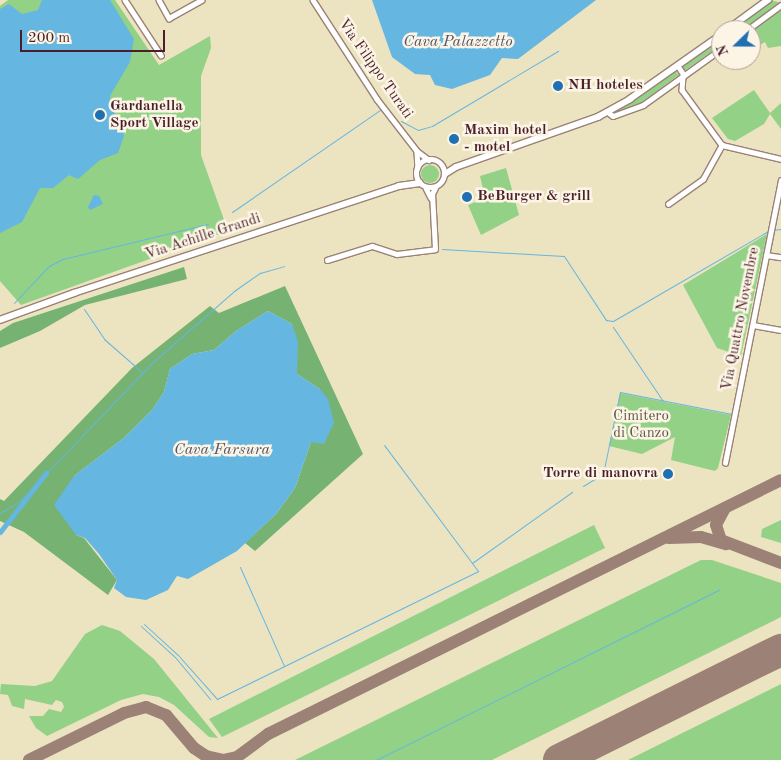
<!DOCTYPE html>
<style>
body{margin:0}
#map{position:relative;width:781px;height:760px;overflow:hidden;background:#ece3c1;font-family:"Old Standard TT",serif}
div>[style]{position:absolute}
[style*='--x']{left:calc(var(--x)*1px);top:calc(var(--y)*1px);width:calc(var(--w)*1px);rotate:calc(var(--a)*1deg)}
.green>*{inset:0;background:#93d186}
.round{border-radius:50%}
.forest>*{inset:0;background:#76b373}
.water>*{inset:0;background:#65b6e0}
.stream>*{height:1px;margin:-0.5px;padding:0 0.5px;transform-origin:0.5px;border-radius:0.5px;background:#65b6e0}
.canal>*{height:5px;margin:-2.5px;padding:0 2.5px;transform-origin:2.5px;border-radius:2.5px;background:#65b6e0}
.taxiway>*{height:12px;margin:-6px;padding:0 6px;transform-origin:6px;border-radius:6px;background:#9b8176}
.runway>*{height:32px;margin:-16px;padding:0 16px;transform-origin:16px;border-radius:16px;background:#9b8176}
.roads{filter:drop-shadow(1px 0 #9b8176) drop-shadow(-1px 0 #9b8176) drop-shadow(0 1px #9b8176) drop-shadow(0 -1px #9b8176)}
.street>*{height:4.5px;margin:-2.25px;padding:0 2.25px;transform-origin:2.25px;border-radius:2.25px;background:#fff}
.secondary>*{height:5.5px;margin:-2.75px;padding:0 2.75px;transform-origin:2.75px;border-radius:2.75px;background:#fff}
.secondary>.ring{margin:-2.75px;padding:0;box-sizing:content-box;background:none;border:5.5px solid #fff;border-radius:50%}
.dots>*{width:14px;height:14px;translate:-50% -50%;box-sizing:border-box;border:2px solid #fcf5e5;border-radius:50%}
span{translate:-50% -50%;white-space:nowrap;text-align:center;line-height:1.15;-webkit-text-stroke:5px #fcf5e5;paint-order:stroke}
.street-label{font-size:15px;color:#4a1f2b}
.poi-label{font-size:15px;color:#4a1f2b;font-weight:700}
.left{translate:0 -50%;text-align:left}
.right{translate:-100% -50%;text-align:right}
.park-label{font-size:15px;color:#605446}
.water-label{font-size:16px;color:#53546a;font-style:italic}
.north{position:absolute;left:711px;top:20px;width:50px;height:50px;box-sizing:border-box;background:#fcf5e5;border:1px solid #b59f9b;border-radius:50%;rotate:248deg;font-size:14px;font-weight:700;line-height:20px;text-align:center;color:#4a1f2b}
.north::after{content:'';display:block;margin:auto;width:18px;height:22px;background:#1f6fb2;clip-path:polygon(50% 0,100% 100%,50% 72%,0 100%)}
.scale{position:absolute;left:20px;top:30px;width:145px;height:22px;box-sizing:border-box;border:2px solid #4a1f2b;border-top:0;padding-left:6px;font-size:15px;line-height:18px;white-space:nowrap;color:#4a1f2b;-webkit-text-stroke:4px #fcf5e5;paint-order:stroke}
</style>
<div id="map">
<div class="green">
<div style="clip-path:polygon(8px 0,115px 0,159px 65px,210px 36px,211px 48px,201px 76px,201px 155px,228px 231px,21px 305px,0 281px,0 6px)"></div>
<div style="clip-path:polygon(771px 0,781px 3px,742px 30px,732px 30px)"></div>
<div style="clip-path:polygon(781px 9px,781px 46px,768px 48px,765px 42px,760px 45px,758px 42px,751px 51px,751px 30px)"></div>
<div style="clip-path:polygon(721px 38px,721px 45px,684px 71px,682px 66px)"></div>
<div style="clip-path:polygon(675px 71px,679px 75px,639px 104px,618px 113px,616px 111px)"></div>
<div style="clip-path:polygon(754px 90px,770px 113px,781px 103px,781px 129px,770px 114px,764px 124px,735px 141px,728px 139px,712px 118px)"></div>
<div class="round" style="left:421px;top:165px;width:18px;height:18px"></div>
<div style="clip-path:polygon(506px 168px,519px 215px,481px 235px,468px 205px,485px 198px,480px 176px)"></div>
<div style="clip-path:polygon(767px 234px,741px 356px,717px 348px,683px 285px)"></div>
<div style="clip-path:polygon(620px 393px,731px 415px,718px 468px,715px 471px,671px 460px,675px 437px,642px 454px,609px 446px)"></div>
<div style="clip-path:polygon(781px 520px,781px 543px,761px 537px,762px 529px)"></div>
<div style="clip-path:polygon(594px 525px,605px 548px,222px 737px,209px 719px)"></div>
<div style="clip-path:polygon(701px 560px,712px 560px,781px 583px,781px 617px,492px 760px,295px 760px)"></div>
<div style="clip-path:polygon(102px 625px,120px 631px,154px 659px,218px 738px,209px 737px,174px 705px,159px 697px,143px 694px,121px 700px,47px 736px,36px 728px,29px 716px,43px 716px,49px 709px,61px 712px,64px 707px,62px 702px,56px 700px,52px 705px,25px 699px,24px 709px,12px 706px,8px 695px,0 694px,1px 684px,35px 686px,52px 681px,85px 634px)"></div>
<div style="clip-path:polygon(781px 684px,781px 760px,628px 760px)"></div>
</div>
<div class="forest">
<div style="clip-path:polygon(184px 267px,187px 279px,85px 305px,40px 331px,0 348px,0 331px,13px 323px)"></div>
<div style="clip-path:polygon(285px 286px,363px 454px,255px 551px,245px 543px,276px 514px,295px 488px,311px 442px,320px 389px,297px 374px,292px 324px,268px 311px,236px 331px,214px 350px,192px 354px,170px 369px,164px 392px,152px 410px,125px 437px,74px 476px,76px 535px,84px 538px,117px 580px,108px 595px,24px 532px,0 521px,0 499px,4px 501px,132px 368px,210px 306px,219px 313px)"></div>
</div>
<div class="water">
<div style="clip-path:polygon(42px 0,110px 0,134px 39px,130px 62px,110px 96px,111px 109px,120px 120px,124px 136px,118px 153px,100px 160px,78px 179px,69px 175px,53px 188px,40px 188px,22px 222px,0 233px,0 9px,9px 4px,22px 14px,38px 10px)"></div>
<div style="clip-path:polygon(372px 0,596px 0,518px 59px,502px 58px,490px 75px,452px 89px,435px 85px,430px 75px,415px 74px,392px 57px)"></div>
<div style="clip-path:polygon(94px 195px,99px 196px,103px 204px,90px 210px,88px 207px)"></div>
<div style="clip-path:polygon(268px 311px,292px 324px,298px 342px,297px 374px,320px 389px,328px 399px,334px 423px,324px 444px,311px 442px,295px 488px,276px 514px,237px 551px,188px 579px,177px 576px,168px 590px,146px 600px,126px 597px,114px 588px,117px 580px,99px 554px,85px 538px,76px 535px,54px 505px,74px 476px,125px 437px,152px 410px,164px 392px,170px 369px,192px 354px,214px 350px,236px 331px)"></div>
</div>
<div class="stream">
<div style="--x:401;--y:121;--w:19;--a:28"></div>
<div style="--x:418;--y:130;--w:15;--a:-16"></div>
<div style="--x:432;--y:126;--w:147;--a:-30.8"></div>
<div style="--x:232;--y:212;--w:180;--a:-34.6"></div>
<div style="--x:772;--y:230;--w:9;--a:-6"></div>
<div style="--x:442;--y:249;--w:122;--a:3.3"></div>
<div style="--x:564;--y:256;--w:77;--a:56.7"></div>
<div style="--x:606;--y:320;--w:7;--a:8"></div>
<div style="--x:613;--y:321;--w:179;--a:-30.1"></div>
<div style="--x:14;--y:303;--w:51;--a:-46.6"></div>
<div style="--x:49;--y:266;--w:16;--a:-27"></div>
<div style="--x:63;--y:259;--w:149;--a:-13.6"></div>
<div style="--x:84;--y:309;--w:36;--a:56"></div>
<div style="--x:104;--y:339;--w:50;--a:41"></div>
<div style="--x:613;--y:327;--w:89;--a:56"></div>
<div style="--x:583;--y:486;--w:23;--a:-31"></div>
<div style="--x:603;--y:474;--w:84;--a:-78.3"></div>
<div style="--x:620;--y:392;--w:114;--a:11.1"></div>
<div style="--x:0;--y:513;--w:23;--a:-31"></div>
<div style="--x:20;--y:501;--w:192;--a:-46.3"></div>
<div style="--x:153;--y:362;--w:108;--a:-41.2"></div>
<div style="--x:234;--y:291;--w:32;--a:-35"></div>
<div style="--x:260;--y:273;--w:25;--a:-16"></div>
<div style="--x:472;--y:563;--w:123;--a:-35.4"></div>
<div style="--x:240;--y:567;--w:108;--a:66"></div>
<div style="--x:144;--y:624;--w:46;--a:42.4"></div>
<div style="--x:178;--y:655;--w:59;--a:48.4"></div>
<div style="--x:217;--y:699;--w:291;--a:-26.1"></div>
<div style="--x:478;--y:571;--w:157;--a:-126.7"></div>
<div style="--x:141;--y:626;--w:46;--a:42.4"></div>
<div style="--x:175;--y:657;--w:55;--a:50.2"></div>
<div style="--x:376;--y:760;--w:383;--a:-26.4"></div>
</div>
<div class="canal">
<div style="--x:0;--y:532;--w:75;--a:-52.1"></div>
</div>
<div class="taxiway">
<div style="--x:725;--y:508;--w:19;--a:118"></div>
<div style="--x:716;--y:525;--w:16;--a:72"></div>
<div style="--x:721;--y:540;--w:64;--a:21"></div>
<div style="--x:669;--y:538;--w:32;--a:-2"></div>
<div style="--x:701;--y:537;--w:26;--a:16"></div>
<div style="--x:29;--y:760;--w:106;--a:-26.3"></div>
<div style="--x:124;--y:713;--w:23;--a:-15"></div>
<div style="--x:146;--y:707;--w:22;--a:22"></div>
<div style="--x:166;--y:715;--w:43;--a:49.7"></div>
<div style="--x:194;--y:748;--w:14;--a:34"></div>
<div style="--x:206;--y:756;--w:17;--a:13"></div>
<div style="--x:223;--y:760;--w:14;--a:-12"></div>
<div style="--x:233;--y:760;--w:44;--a:-36.6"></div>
<div style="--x:268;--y:734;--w:572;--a:-26.34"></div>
</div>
<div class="runway">
<div style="--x:559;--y:760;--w:248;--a:-26.4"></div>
</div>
<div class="roads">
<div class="street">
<div style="--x:125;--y:0;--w:66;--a:56.8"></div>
<div style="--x:159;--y:0;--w:21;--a:61"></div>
<div style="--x:169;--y:18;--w:37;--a:-29"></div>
<div style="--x:313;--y:0;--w:118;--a:57.1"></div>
<div style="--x:377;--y:99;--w:66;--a:52.4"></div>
<div style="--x:417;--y:151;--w:15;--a:37"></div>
<div style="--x:747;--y:30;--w:42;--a:-36.3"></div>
<div style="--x:678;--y:66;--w:11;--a:56"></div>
<div style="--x:683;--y:76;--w:14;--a:94"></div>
<div style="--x:682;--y:90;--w:68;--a:54"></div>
<div style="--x:722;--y:145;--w:61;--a:13.3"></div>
<div style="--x:608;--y:112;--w:6;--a:39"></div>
<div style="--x:613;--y:116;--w:32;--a:-20"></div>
<div style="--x:643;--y:105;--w:96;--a:-35.7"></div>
<div style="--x:417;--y:151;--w:17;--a:87"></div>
<div style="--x:426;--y:188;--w:11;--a:63"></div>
<div style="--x:668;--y:204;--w:43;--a:-35.5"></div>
<div style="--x:703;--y:179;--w:39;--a:-61"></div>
<div style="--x:766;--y:255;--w:15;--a:8"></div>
<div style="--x:327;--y:260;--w:47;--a:-17.3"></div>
<div style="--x:372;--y:246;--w:26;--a:18"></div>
<div style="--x:397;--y:254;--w:38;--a:-7"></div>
<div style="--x:435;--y:249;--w:55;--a:-93.1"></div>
<div style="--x:432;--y:194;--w:7;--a:-63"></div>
<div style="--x:753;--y:325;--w:28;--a:10"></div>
<div style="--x:725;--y:463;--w:288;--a:-78.8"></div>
</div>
<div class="secondary">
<div style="--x:727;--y:30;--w:51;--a:-36.2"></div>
<div class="ring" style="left:417px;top:160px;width:22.5px;height:22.5px"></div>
<div style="--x:445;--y:174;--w:13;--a:-32"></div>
<div style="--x:456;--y:167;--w:151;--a:-19.4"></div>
<div style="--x:598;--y:117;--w:37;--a:-29"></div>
<div style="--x:630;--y:99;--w:111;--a:-35.1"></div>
<div style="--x:0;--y:320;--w:79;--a:-20"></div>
<div style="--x:74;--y:293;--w:342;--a:-18.2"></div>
<div style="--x:399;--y:186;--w:21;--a:-8"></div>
</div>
</div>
<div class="dots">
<div style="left:558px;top:86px;background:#1f6fb2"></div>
<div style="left:100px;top:115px;background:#1f6fb2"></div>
<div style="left:454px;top:139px;background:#1f6fb2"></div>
<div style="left:467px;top:197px;background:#1f6fb2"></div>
<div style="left:668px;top:474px;background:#1f6fb2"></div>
</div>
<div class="street-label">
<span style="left:375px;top:69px;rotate:55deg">Via Filippo Turati</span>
<span style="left:203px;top:237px;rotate:-18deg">Via Achille Grandi</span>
<span style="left:741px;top:319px;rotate:-79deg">Via Quattro Novembre</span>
</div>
<div class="poi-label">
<span class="left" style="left:568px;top:86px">NH hoteles</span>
<span class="left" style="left:110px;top:115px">Gardanella<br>Sport Village</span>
<span class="left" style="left:464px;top:139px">Maxim hotel<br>- motel</span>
<span class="left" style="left:477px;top:197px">BeBurger &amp; grill</span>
<span class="right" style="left:658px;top:474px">Torre di manovra</span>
</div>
<div class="park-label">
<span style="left:641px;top:425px">Cimitero<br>di Canzo</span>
</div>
<div class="water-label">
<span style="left:458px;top:42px">Cava Palazzetto</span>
<span style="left:222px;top:450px">Cava Farsura</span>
</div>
<div class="north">N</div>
<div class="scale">200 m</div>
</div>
